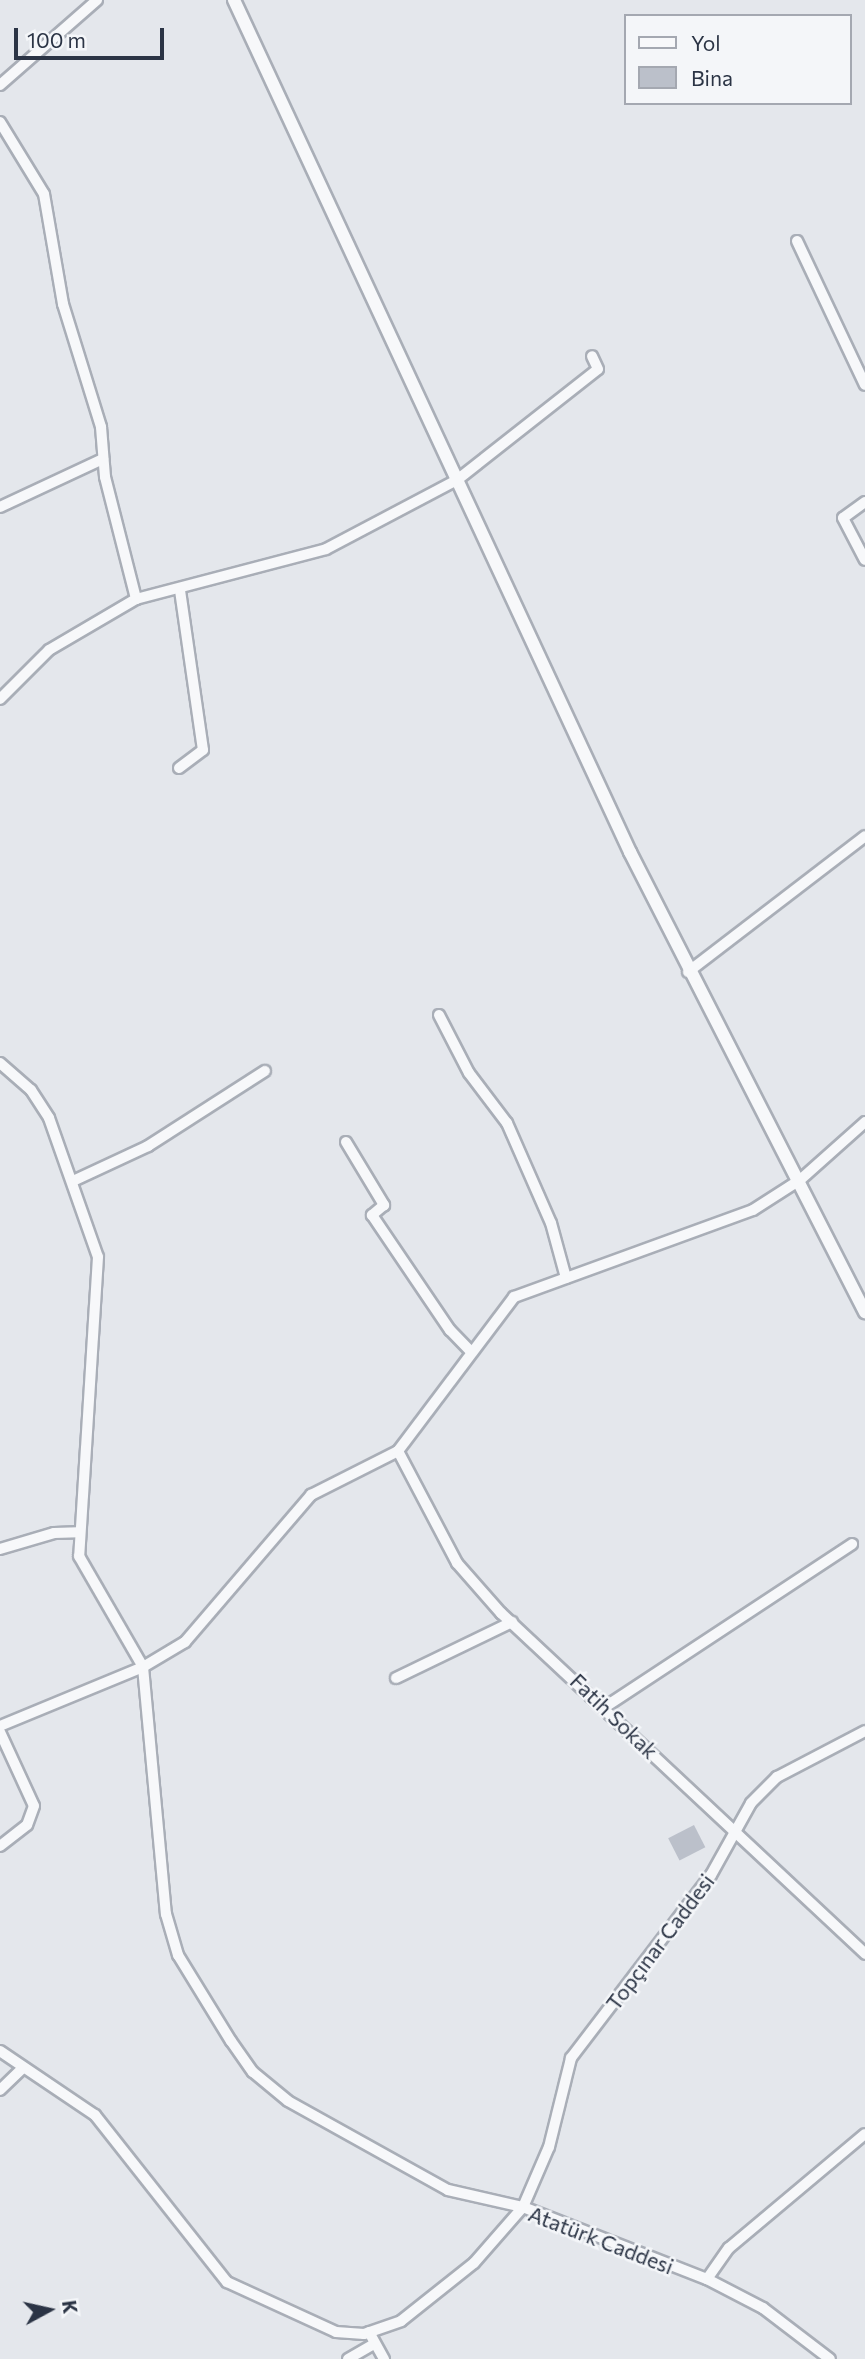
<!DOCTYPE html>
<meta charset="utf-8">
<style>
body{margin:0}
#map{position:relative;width:865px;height:2359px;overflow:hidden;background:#e4e7ec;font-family:Commissioner,sans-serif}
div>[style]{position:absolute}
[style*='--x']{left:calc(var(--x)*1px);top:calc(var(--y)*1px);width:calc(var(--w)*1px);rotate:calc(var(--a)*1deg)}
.building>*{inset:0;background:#bbc0ca;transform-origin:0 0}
.roads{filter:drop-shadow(2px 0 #a9aeb7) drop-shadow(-2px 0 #a9aeb7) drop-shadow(0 2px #a9aeb7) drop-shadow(0 -2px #a9aeb7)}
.minor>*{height:10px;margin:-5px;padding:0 5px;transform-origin:5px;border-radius:5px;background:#f7f8fa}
.tertiary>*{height:12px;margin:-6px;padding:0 6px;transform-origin:6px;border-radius:6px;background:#f7f8fa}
span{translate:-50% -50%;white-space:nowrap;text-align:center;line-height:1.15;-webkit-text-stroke:5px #f4f6f9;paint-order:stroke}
.street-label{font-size:21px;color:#2b3445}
.legend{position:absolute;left:624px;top:14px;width:228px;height:91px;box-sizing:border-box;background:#f4f6f9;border:2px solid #a4a8b1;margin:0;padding:9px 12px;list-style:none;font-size:21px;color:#2b3445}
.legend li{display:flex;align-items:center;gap:14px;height:35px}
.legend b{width:35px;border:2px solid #a4a8b1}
.north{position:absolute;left:14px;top:2275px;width:70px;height:70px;-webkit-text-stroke:5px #f4f6f9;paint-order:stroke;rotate:82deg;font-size:19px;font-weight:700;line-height:28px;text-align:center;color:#2b3445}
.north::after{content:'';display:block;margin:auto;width:24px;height:32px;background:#2b3445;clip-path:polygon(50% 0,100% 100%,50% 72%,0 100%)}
.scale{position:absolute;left:14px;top:28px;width:150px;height:32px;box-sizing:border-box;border:4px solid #2b3445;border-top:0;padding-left:9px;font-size:21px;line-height:24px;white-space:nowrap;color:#2b3445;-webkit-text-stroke:5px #f4f6f9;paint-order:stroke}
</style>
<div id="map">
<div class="building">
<div style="left:694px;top:1825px;width:25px;height:29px;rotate:63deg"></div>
</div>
<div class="roads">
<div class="minor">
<div style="--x:0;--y:85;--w:129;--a:-41.2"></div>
<div style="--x:0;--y:122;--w:84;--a:58.6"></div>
<div style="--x:44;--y:194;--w:112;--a:80.2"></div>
<div style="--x:63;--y:304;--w:129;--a:72.8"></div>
<div style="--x:101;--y:427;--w:50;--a:85.4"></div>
<div style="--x:105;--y:477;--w:126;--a:75.7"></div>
<div style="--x:797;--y:241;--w:159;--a:64.7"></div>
<div style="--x:865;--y:502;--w:27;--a:144"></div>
<div style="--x:843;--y:518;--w:47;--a:62.4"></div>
<div style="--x:0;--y:507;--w:114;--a:-25"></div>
<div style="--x:0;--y:699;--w:69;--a:-45"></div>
<div style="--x:49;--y:650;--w:101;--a:-30.4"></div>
<div style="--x:136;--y:599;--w:196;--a:-14.7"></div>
<div style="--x:326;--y:549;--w:148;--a:-27.8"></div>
<div style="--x:457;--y:480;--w:179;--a:-38.2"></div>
<div style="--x:598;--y:369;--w:14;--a:-115"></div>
<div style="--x:179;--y:768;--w:30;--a:-37"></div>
<div style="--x:203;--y:750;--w:161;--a:-98.2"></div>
<div style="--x:688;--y:972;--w:223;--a:-37.5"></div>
<div style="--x:439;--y:1015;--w:65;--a:62.7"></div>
<div style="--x:469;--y:1073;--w:63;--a:52.8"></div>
<div style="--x:507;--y:1123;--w:109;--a:66.3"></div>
<div style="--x:551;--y:1223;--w:57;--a:74.7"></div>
<div style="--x:0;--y:1063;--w:41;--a:41.1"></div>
<div style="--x:31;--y:1090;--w:33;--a:57"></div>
<div style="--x:49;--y:1118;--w:147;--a:70.6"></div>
<div style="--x:98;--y:1257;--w:300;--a:93.6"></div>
<div style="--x:79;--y:1556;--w:128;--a:60"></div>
<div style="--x:143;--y:1667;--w:248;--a:84.7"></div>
<div style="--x:166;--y:1914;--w:43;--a:73.7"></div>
<div style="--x:178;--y:1955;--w:101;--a:58.4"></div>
<div style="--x:231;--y:2041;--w:38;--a:55"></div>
<div style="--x:253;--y:2072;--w:45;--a:39.6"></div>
<div style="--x:288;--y:2101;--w:183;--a:29.1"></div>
<div style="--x:448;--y:2190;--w:77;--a:12.8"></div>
<div style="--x:523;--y:2207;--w:65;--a:-66.6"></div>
<div style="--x:549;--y:2147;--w:92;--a:-76.1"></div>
<div style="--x:571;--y:2058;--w:230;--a:-52.6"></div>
<div style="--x:711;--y:1875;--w:82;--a:-60.9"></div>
<div style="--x:751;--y:1803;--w:37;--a:-45"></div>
<div style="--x:777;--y:1777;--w:99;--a:-27.6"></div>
<div style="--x:346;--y:1142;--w:74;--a:58.9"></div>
<div style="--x:384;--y:1205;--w:16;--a:140"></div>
<div style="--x:372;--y:1215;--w:139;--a:55.9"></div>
<div style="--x:450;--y:1330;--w:30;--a:46"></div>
<div style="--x:73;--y:1181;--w:83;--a:-25"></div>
<div style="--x:148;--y:1146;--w:139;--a:-32.7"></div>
<div style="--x:398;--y:1451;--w:127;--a:62.2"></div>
<div style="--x:457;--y:1563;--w:67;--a:48.7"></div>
<div style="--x:501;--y:1613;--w:499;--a:43.1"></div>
<div style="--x:0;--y:1549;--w:56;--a:-16.5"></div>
<div style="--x:54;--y:1533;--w:24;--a:-2"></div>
<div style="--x:396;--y:1678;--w:129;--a:-25.8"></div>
<div style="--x:605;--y:1707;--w:296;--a:-33.4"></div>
<div style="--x:0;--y:1726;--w:155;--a:-22.4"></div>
<div style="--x:143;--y:1667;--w:49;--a:-30.8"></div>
<div style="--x:185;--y:1642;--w:194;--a:-49.4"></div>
<div style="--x:311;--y:1495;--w:97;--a:-26.8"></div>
<div style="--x:398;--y:1451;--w:193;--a:-53"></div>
<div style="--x:514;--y:1297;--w:254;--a:-20"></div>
<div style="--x:753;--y:1210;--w:56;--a:-32.6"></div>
<div style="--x:800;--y:1180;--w:87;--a:-41.7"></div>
<div style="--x:0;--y:1732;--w:81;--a:65.3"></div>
<div style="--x:34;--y:1806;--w:20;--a:110"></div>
<div style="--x:27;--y:1825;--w:34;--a:142"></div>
<div style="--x:0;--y:2051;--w:115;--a:34"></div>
<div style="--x:95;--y:2115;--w:213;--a:51.7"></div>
<div style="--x:227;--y:2282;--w:120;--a:24.6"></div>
<div style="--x:336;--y:2332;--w:28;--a:4"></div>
<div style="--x:364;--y:2334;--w:39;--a:-19"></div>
<div style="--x:401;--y:2321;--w:93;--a:-38.5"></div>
<div style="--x:474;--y:2263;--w:74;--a:-48.8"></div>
<div style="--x:523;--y:2207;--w:198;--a:21.4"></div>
<div style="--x:707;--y:2279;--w:63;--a:27.4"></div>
<div style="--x:763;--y:2308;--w:84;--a:37.3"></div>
<div style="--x:0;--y:2090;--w:29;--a:-44"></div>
<div style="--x:707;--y:2279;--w:38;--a:-55"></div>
<div style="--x:729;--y:2248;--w:177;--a:-40"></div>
<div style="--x:369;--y:2332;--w:31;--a:61"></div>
<div style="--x:348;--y:2359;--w:30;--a:-30"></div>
</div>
<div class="tertiary">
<div style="--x:234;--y:0;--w:940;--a:65.07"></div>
<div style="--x:630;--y:852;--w:517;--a:62.94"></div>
</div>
</div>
<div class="street-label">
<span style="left:614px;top:1716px;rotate:44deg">Fatih Sokak</span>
<span style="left:660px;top:1942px;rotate:-53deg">Topçınar Caddesi</span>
<span style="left:601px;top:2240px;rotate:21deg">Atatürk Caddesi</span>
</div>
<ul class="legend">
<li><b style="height:9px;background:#f7f8fa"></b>Yol</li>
<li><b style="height:19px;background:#bbc0ca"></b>Bina</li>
</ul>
<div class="north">K</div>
<div class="scale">100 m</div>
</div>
